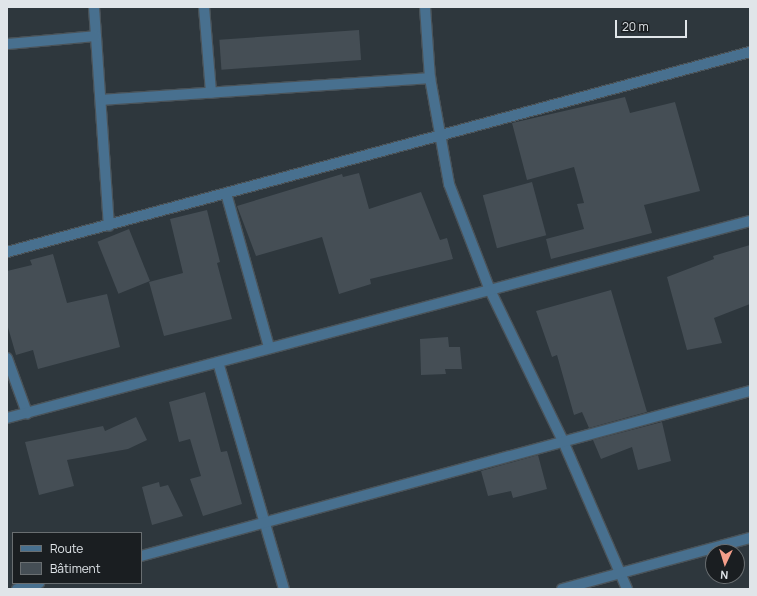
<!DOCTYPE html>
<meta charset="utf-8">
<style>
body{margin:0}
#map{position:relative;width:757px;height:596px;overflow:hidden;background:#2e373d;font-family:Manrope,sans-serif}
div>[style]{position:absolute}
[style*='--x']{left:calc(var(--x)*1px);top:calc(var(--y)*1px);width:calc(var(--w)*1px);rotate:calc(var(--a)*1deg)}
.building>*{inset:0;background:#454e55;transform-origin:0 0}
.roads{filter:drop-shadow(1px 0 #4a5359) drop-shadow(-1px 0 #4a5359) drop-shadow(0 1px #4a5359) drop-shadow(0 -1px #4a5359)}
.minor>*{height:10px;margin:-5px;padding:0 5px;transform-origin:5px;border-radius:5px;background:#48708f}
.tertiary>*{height:10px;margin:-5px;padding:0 5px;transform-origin:5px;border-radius:5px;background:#48708f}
span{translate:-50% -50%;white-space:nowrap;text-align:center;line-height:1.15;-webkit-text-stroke:3.5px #1a1e21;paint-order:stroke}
.frame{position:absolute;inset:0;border:8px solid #e0e5e9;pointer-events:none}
.legend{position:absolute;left:12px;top:532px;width:130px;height:52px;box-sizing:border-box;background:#1a1e21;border:1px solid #696e71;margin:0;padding:5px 7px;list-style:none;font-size:12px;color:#e0e5e9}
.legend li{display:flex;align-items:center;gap:8px;height:20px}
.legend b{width:20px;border:1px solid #696e71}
.north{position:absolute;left:705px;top:544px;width:40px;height:40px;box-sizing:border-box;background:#1a1e21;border:1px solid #696e71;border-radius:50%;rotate:184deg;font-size:11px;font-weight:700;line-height:16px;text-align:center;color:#e0e5e9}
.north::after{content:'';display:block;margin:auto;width:14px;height:18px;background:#f49e8a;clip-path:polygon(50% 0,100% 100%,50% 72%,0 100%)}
.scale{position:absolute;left:615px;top:20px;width:72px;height:18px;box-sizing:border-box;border:2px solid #e0e5e9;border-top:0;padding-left:5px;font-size:12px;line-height:14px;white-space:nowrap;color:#e0e5e9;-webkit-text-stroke:3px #1a1e21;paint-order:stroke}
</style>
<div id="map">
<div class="building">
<div style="left:359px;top:30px;width:30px;height:140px;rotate:86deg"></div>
<div style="clip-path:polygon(625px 97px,630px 113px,675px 102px,700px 191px,644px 205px,652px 233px,551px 259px,546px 239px,584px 229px,577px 204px,584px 203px,574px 167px,527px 180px,512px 123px)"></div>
<div style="clip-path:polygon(359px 173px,369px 209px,421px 192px,440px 240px,447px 238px,453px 259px,370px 279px,371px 284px,339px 294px,322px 237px,256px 256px,237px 206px,342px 174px,343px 177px)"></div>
<div style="left:532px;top:182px;width:55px;height:51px;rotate:75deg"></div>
<div style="clip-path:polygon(207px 210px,220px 262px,217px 263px,232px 319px,164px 336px,149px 282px,183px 273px,170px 219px)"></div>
<div style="left:129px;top:229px;width:56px;height:34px;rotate:68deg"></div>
<div style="clip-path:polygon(750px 245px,750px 304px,714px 318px,722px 343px,687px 350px,667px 277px,714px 259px,713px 256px)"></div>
<div style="clip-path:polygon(53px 254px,67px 303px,107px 294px,120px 347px,38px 369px,33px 350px,16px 355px,7px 324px,7px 271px,32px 265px,30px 260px)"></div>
<div style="clip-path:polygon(611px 290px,647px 412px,589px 428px,582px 412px,574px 415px,557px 355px,552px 357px,536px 311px)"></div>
<div style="clip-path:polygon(448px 337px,449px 347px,460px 347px,462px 369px,445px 369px,446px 374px,421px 375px,420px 339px)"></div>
<div style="clip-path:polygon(205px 392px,221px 452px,227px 451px,242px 504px,203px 516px,190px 479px,201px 476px,190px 439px,179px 442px,169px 402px)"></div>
<div style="clip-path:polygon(136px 417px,147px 440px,128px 449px,67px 460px,74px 486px,39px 495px,25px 442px,103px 426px,105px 431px)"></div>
<div style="clip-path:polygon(662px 422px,671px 461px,638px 470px,632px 447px,601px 459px,593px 440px)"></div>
<div style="clip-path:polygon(538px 455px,547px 489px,513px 498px,511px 491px,488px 496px,481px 471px)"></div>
<div style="clip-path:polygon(159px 482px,160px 487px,168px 485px,183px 516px,152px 525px,142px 487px)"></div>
</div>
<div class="roads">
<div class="minor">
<div style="--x:94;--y:7;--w:219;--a:86.1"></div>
<div style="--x:204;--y:7;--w:86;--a:85.3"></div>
<div style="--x:425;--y:7;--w:71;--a:86"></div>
<div style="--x:430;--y:78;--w:108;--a:79.8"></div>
<div style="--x:449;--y:184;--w:114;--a:68.9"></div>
<div style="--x:490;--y:290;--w:168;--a:64.2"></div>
<div style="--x:563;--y:441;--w:161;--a:66.6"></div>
<div style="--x:7;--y:44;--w:89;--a:-5.1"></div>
<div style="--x:101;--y:100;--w:330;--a:-3.8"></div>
<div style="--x:226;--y:193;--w:160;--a:74.4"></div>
<div style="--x:7;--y:252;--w:769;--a:-15.07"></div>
<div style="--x:7;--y:358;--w:59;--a:70"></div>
<div style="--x:218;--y:362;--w:236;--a:73.8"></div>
<div style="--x:141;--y:556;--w:631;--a:-15.16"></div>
<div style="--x:17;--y:589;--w:23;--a:-15"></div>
<div style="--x:562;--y:589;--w:195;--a:-15.2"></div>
</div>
<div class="tertiary">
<div style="--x:7;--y:418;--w:769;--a:-14.85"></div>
</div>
</div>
<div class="frame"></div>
<ul class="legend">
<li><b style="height:5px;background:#48708f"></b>Route</li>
<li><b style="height:11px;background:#454e55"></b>Bâtiment</li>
</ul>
<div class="north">N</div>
<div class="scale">20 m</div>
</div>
